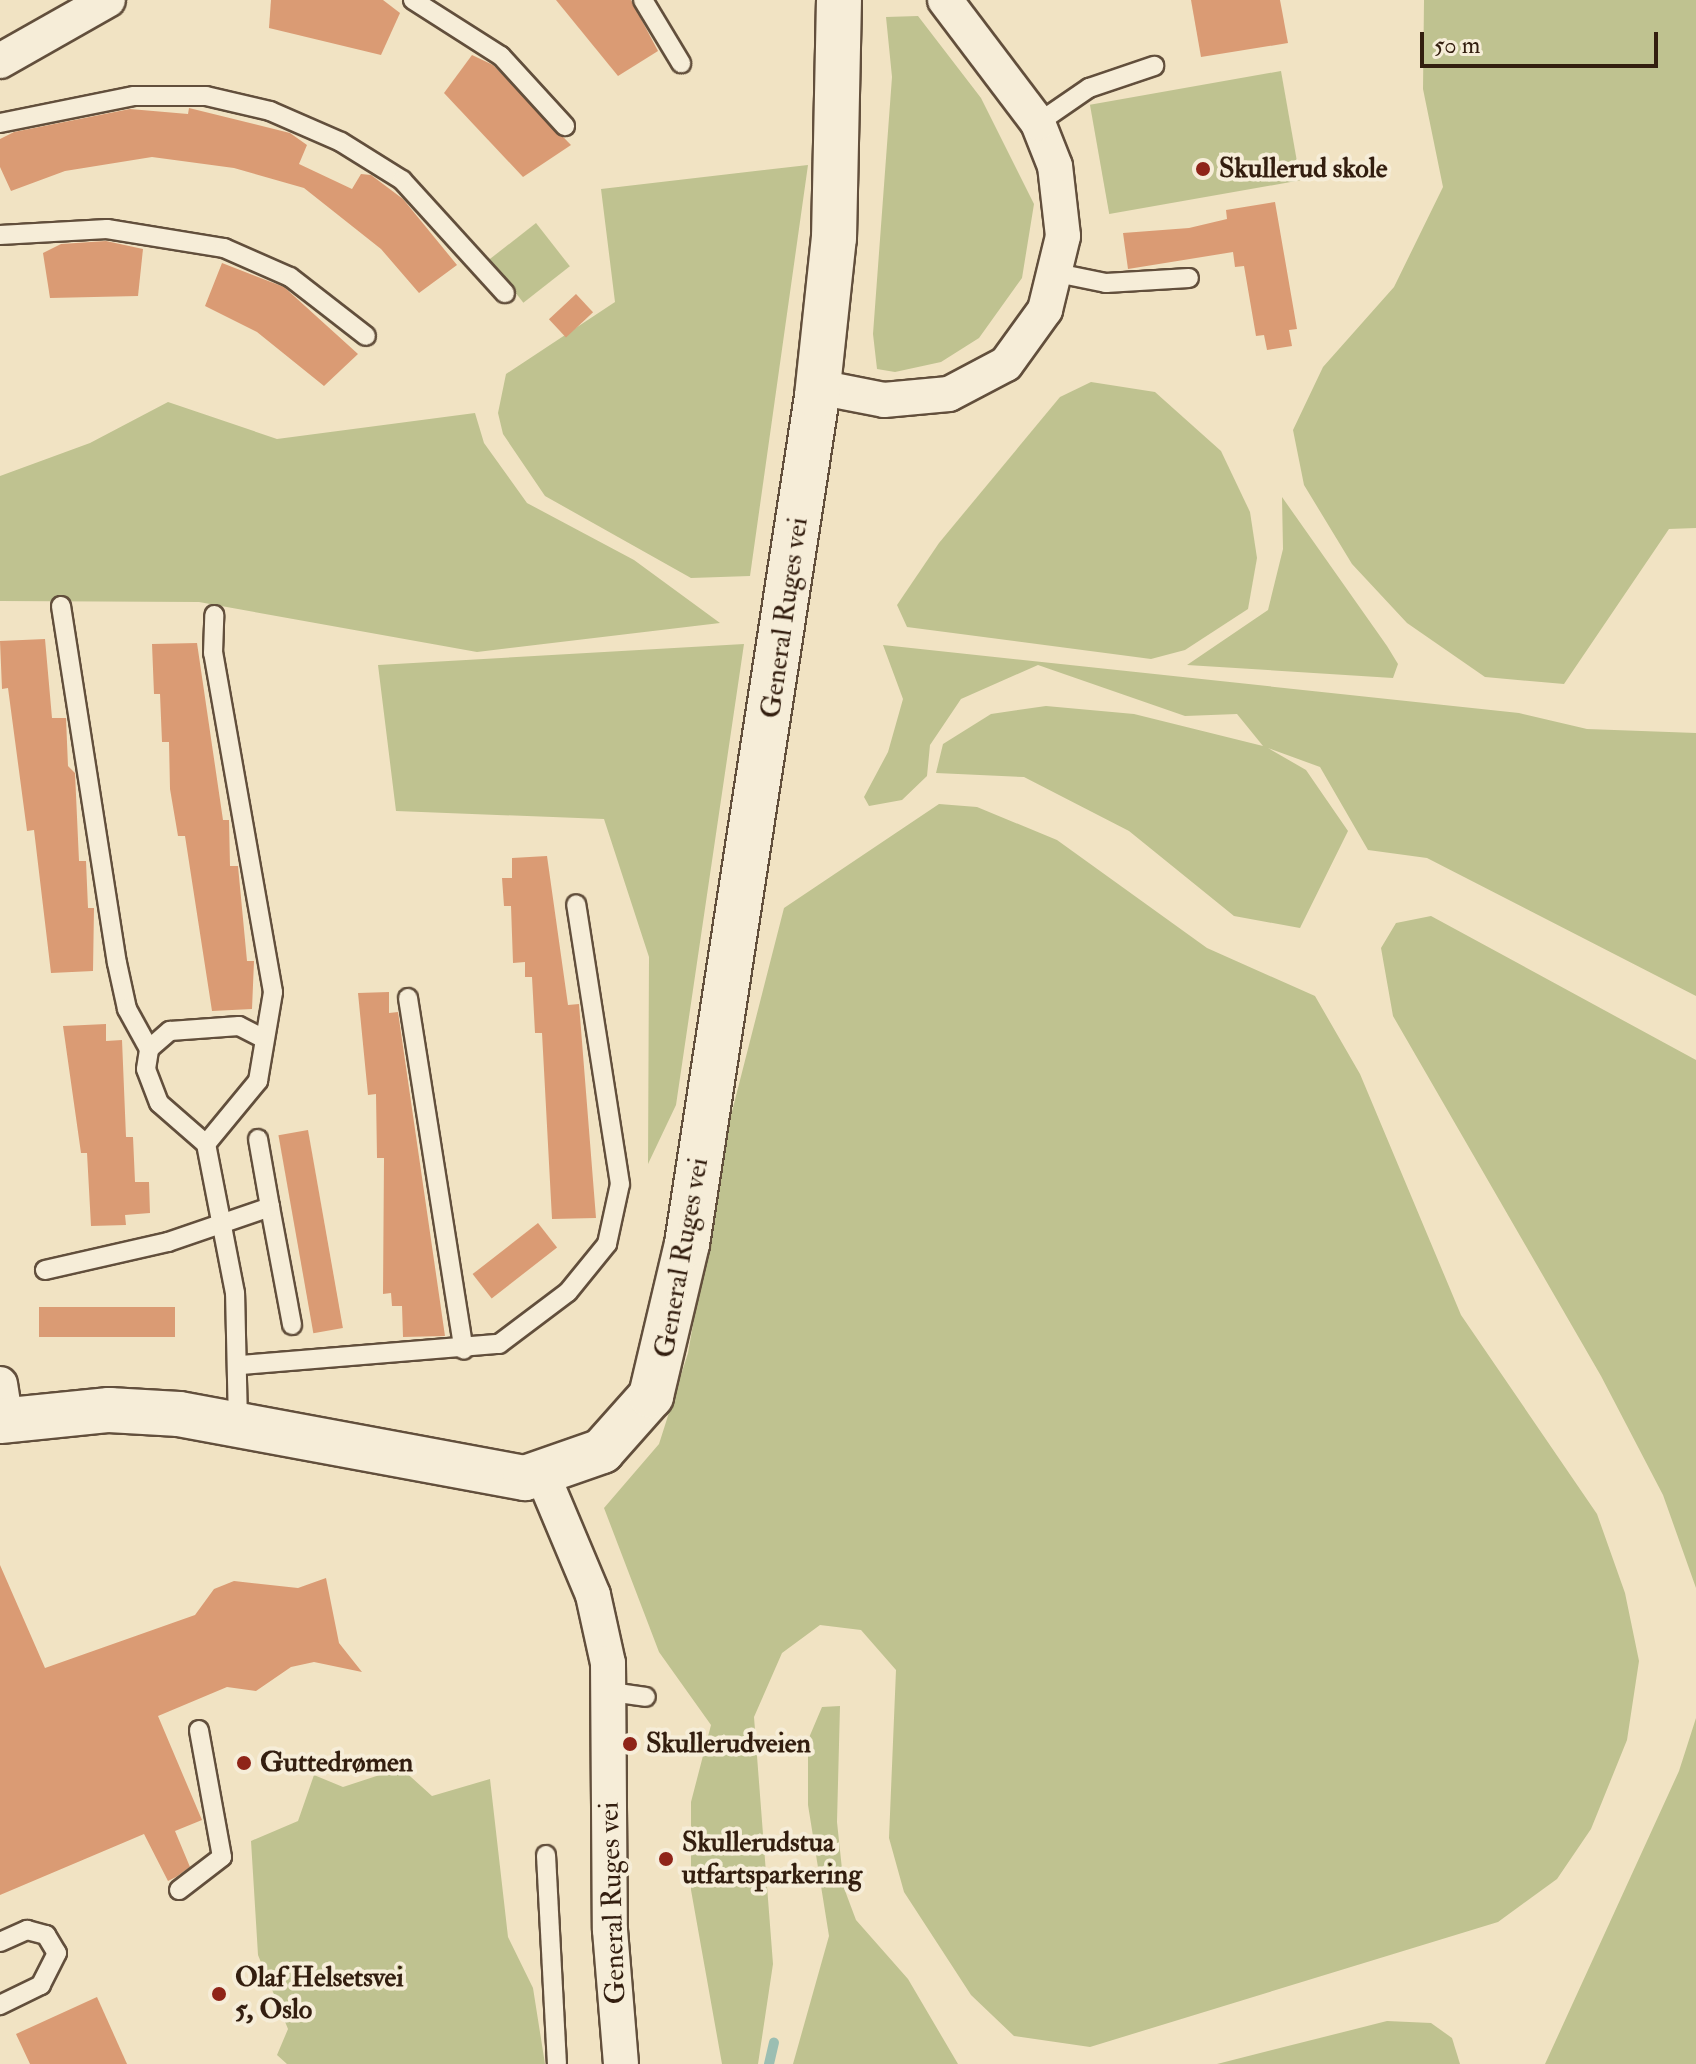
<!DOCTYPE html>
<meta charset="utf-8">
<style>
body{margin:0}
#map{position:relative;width:1696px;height:2064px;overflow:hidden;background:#f1e3c3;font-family:"IM FELL Double Pica",serif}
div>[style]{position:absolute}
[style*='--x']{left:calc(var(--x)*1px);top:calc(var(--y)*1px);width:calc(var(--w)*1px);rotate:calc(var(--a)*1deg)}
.green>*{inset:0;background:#bfc290;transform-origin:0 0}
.stream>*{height:10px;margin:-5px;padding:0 5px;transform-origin:5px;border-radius:5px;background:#9bbeb2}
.building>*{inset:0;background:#da9b74;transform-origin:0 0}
.roads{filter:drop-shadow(2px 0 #624f3c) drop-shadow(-2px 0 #624f3c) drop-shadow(0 2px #624f3c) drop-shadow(0 -2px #624f3c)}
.service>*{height:18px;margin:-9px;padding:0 9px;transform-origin:9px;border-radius:9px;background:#f6edd8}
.minor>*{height:34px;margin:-17px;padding:0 17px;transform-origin:17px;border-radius:17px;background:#f6edd8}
.secondary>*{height:44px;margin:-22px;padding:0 22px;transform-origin:22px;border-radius:22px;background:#f6edd8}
.dots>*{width:22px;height:22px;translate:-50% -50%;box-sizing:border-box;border:4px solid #f6edd8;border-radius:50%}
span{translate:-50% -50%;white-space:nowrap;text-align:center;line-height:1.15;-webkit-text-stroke:8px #f6edd8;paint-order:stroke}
.poi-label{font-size:28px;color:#331e0f;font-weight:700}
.left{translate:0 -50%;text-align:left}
.street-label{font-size:28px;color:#331e0f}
.scale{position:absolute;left:1420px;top:32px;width:238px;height:36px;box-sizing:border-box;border:4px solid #331e0f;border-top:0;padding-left:10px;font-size:24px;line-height:28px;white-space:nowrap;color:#331e0f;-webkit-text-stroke:6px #f6edd8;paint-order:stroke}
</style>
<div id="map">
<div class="green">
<div style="clip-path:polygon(1424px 0,1696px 0,1696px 528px,1669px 529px,1564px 684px,1485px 677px,1407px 623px,1352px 564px,1304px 485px,1293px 430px,1323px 367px,1394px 287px,1443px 187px,1423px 89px)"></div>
<div style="clip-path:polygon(918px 16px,981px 98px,1034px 204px,1022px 278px,979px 338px,941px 362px,895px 372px,877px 369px,873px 334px,892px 77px,886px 17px)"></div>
<div style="left:1281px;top:71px;width:111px;height:194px;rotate:80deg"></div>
<div style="clip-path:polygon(808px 165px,750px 576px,691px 578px,545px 496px,503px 434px,498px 413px,506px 374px,615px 302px,601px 189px)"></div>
<div style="left:536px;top:223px;width:55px;height:59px;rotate:52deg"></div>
<div style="clip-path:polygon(1091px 382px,1155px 392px,1221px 451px,1250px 512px,1257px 558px,1248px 609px,1185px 650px,1151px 659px,907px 627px,897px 605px,939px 543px,1060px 397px)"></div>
<div style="clip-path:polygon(168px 402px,277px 439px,475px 413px,484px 443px,527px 503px,634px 560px,720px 623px,477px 652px,199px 602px,0 601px,0 476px,90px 443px)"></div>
<div style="clip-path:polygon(1282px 497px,1387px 646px,1398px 664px,1393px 678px,1187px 665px,1268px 610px,1283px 549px)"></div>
<div style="clip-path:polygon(744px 644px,676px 1105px,648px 1164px,649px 957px,604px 819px,396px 811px,378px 665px)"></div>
<div style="clip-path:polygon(883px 645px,1519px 713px,1587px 729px,1696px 733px,1696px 996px,1427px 858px,1368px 850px,1320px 767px,1268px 748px,1306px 770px,1348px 831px,1300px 928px,1234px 916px,1129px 831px,1024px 777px,936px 773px,943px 744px,991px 714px,1046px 706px,1134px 714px,1263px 746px,1237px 714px,1185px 716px,1038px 665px,961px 699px,930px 745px,927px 776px,902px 800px,869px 806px,864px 797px,888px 752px,903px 699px)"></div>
<div style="clip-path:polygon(939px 804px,977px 807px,1057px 840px,1207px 948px,1315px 996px,1360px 1074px,1461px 1315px,1597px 1514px,1625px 1593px,1639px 1661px,1627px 1740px,1591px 1829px,1557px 1879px,1498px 1922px,1090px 2047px,1014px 2036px,971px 1995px,904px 1892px,889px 1838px,896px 1670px,861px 1630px,820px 1625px,782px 1653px,754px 1717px,773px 1964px,758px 2064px,722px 2064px,691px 1890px,691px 1802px,711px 1725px,659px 1652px,604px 1508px,659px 1444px,688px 1353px,727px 1131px,784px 908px)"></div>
<div style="clip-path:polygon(1431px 916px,1696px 1060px,1696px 1588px,1663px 1495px,1601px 1376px,1393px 1016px,1381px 948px,1396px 923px)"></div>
<div style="clip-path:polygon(840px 1706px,837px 1822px,844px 1888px,856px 1920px,908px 1979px,958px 2064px,793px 2064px,829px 1936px,808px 1805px,808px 1740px,822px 1707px)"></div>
<div style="clip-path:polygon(1696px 1718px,1696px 2064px,1545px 2064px,1679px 1771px)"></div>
<div style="clip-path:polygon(401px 1768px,432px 1796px,490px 1779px,508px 1937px,533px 1988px,545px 2064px,287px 2064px,277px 2055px,288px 2029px,258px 1955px,251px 1841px,298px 1821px,314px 1775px,343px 1787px)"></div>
<div style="clip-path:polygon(1387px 2021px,1431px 2023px,1452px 2038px,1460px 2064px,1217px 2064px)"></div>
</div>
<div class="stream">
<div style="--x:769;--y:2064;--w:22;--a:-77"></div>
</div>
<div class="building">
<div style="clip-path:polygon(271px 0,383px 0,400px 13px,381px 55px,269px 28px)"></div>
<div style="clip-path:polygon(556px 0,631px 0,658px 51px,618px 76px)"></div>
<div style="clip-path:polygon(1191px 0,1280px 0,1288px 43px,1201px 57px)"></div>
<div style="clip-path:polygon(472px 55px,493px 65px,571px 145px,523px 177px,444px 93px)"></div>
<div style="clip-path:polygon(189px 108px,290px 133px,307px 145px,299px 164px,352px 189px,361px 174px,371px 175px,403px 199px,457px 265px,419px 293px,381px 249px,304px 188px,234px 168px,152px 157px,65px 171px,11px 191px,0 167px,0 139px,14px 132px,130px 109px,188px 114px)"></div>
<div style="clip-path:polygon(1275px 202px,1297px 329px,1289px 330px,1292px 346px,1267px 350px,1264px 335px,1256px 336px,1244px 266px,1235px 267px,1233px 252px,1128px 269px,1123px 233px,1189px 228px,1227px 219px,1226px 210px)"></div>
<div style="clip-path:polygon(106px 241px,143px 249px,138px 296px,50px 298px,43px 253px,61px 244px)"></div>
<div style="clip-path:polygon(222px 263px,284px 287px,358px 354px,324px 386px,257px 332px,205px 306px)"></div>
<div style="left:576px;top:294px;width:25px;height:37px;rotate:47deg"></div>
<div style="clip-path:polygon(45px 639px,52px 718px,66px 718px,68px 766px,75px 773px,79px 861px,86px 861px,88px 908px,94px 908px,93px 971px,51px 973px,34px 830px,27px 831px,8px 688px,2px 689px,0 641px)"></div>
<div style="clip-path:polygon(197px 643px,223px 820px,229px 820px,230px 866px,238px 866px,247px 961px,254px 961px,252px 1009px,212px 1011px,185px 836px,178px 836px,170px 789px,169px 742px,162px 742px,160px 694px,154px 694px,152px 644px)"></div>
<div style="clip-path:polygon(547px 856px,568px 1005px,579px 1004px,596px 1218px,552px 1219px,542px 1033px,535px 1033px,532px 977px,525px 977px,525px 962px,513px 963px,511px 906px,504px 906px,502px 878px,512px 878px,512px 858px)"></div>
<div style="clip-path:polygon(389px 992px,389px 1013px,398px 1012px,445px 1336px,403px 1337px,402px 1306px,392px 1306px,391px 1293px,383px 1294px,384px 1158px,377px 1158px,376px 1094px,368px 1095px,358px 993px)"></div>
<div style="clip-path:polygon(106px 1024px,106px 1041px,122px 1040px,126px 1137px,133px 1137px,135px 1182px,149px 1182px,150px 1213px,125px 1215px,126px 1225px,91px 1226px,87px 1153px,81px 1153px,63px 1026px)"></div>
<div style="left:308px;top:1130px;width:201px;height:30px;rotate:80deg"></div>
<div style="left:538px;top:1223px;width:31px;height:83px;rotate:52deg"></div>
<div style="left:39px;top:1307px;width:136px;height:30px"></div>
<div style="clip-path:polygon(0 1565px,45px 1668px,195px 1615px,214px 1589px,234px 1581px,298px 1588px,326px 1578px,339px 1643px,362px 1672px,314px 1662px,291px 1667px,256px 1691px,227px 1687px,158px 1716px,202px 1820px,175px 1831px,190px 1867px,176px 1877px,168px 1881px,144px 1834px,0 1895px)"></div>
<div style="clip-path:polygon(97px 1997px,127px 2064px,30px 2064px,16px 2034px)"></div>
</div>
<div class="roads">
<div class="service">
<div style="--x:413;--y:0;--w:104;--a:32.5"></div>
<div style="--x:501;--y:56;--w:95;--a:47.6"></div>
<div style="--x:643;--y:0;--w:74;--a:58.9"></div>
<div style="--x:0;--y:123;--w:137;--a:-11.4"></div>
<div style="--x:134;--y:96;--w:72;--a:0"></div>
<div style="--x:206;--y:96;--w:66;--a:13.2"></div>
<div style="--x:270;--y:111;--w:77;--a:23.6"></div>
<div style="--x:341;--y:142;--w:72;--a:31.9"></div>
<div style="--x:402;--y:180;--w:153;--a:47.7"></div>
<div style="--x:1038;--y:123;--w:62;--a:-34.5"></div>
<div style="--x:1089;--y:88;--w:69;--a:-18.7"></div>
<div style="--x:0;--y:235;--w:107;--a:-3.2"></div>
<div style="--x:107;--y:229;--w:119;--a:9.2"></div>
<div style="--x:224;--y:248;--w:72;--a:23.7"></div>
<div style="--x:290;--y:277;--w:96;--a:37.8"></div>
<div style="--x:1057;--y:273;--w:50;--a:11.5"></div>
<div style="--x:1106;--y:283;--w:83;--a:-3.4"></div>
<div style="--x:61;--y:606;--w:361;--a:81.1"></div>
<div style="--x:117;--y:963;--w:47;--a:77.7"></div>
<div style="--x:127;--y:1009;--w:46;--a:61.2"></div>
<div style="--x:408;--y:998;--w:356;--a:81"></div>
<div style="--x:206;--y:1144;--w:82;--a:-50.5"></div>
<div style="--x:258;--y:1081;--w:90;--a:-80.4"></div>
<div style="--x:273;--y:992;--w:344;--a:-100"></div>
<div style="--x:213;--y:653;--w:38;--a:-88"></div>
<div style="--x:270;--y:1207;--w:120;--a:79.4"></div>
<div style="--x:45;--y:1270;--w:126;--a:-12.8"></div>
<div style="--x:168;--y:1242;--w:108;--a:-18.9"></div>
<div style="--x:270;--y:1207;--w:69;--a:-100"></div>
<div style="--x:241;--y:1365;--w:259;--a:-4.7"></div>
<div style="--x:499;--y:1344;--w:86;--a:-37"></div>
<div style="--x:568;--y:1292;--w:62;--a:-50.9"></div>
<div style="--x:607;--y:1244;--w:61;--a:-77.8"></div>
<div style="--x:620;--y:1184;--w:283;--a:-98.9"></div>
<div style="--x:238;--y:1423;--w:130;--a:-91.3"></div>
<div style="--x:235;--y:1293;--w:152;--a:-101"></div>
<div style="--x:206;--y:1144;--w:62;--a:-138.9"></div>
<div style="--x:159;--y:1103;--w:36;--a:-111"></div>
<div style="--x:146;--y:1069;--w:20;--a:-81"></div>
<div style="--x:149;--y:1049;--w:28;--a:-41"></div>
<div style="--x:170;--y:1031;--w:69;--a:-4.1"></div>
<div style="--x:239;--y:1026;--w:28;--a:27"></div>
<div style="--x:611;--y:1692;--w:35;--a:8"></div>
<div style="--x:546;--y:1855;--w:209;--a:87"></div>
<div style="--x:179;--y:1890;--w:54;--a:-37.5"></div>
<div style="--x:222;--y:1857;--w:129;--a:-100.3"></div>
<div style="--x:0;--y:1942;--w:30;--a:-24"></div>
<div style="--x:27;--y:1930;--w:20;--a:15"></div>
<div style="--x:46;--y:1935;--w:21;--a:59"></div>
<div style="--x:57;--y:1953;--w:36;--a:117"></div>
<div style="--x:41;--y:1985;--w:46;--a:154"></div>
</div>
<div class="minor">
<div style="--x:0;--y:61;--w:124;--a:-29.5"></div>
<div style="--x:818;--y:387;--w:67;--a:11.1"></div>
<div style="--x:884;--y:400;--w:65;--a:-5.3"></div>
<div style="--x:949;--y:394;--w:64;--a:-27.8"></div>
<div style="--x:1006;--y:364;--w:67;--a:-54.2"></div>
<div style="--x:1045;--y:310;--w:76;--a:-76.3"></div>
<div style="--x:1063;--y:236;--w:70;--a:-96.5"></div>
<div style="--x:1055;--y:166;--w:46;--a:-111.6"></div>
<div style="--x:1038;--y:123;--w:154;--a:-127.1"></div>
<div style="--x:0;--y:1384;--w:36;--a:81"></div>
<div style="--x:543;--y:1476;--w:129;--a:67.2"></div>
<div style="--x:593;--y:1595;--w:70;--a:77.6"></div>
<div style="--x:608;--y:1663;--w:267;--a:89.6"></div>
<div style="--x:610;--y:1930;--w:134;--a:85.3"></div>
</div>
<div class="secondary">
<div style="--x:0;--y:1421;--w:110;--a:-5.8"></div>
<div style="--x:109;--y:1410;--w:70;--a:3.3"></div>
<div style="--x:179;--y:1414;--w:352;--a:10.5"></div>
<div style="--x:525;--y:1478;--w:82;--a:-19.3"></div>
<div style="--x:602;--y:1451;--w:74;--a:-48.3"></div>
<div style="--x:651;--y:1396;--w:156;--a:-76.7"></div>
<div style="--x:687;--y:1244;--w:858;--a:-81.28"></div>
<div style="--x:817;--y:396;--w:159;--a:-83.9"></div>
<div style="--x:834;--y:238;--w:238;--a:-88.8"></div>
</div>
</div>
<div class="dots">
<div style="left:1203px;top:169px;background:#8f2418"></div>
<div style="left:630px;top:1744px;background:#8f2418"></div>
<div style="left:244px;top:1763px;background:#8f2418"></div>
<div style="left:666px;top:1859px;background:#8f2418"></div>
<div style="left:219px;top:1994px;background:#8f2418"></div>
</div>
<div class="poi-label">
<span class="left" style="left:1219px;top:169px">Skullerud skole</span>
<span class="left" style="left:646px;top:1744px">Skullerudveien</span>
<span class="left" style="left:260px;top:1763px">Guttedrømen</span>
<span class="left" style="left:682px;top:1859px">Skullerudstua<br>utfartsparkering</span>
<span class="left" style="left:235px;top:1994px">Olaf Helsetsvei<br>5, Oslo</span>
</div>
<div class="street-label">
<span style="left:785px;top:618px;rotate:-82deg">General Ruges vei</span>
<span style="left:682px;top:1258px;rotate:-80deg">General Ruges vei</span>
<span style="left:613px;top:1903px;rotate:-92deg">General Ruges vei</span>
</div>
<div class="scale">50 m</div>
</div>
